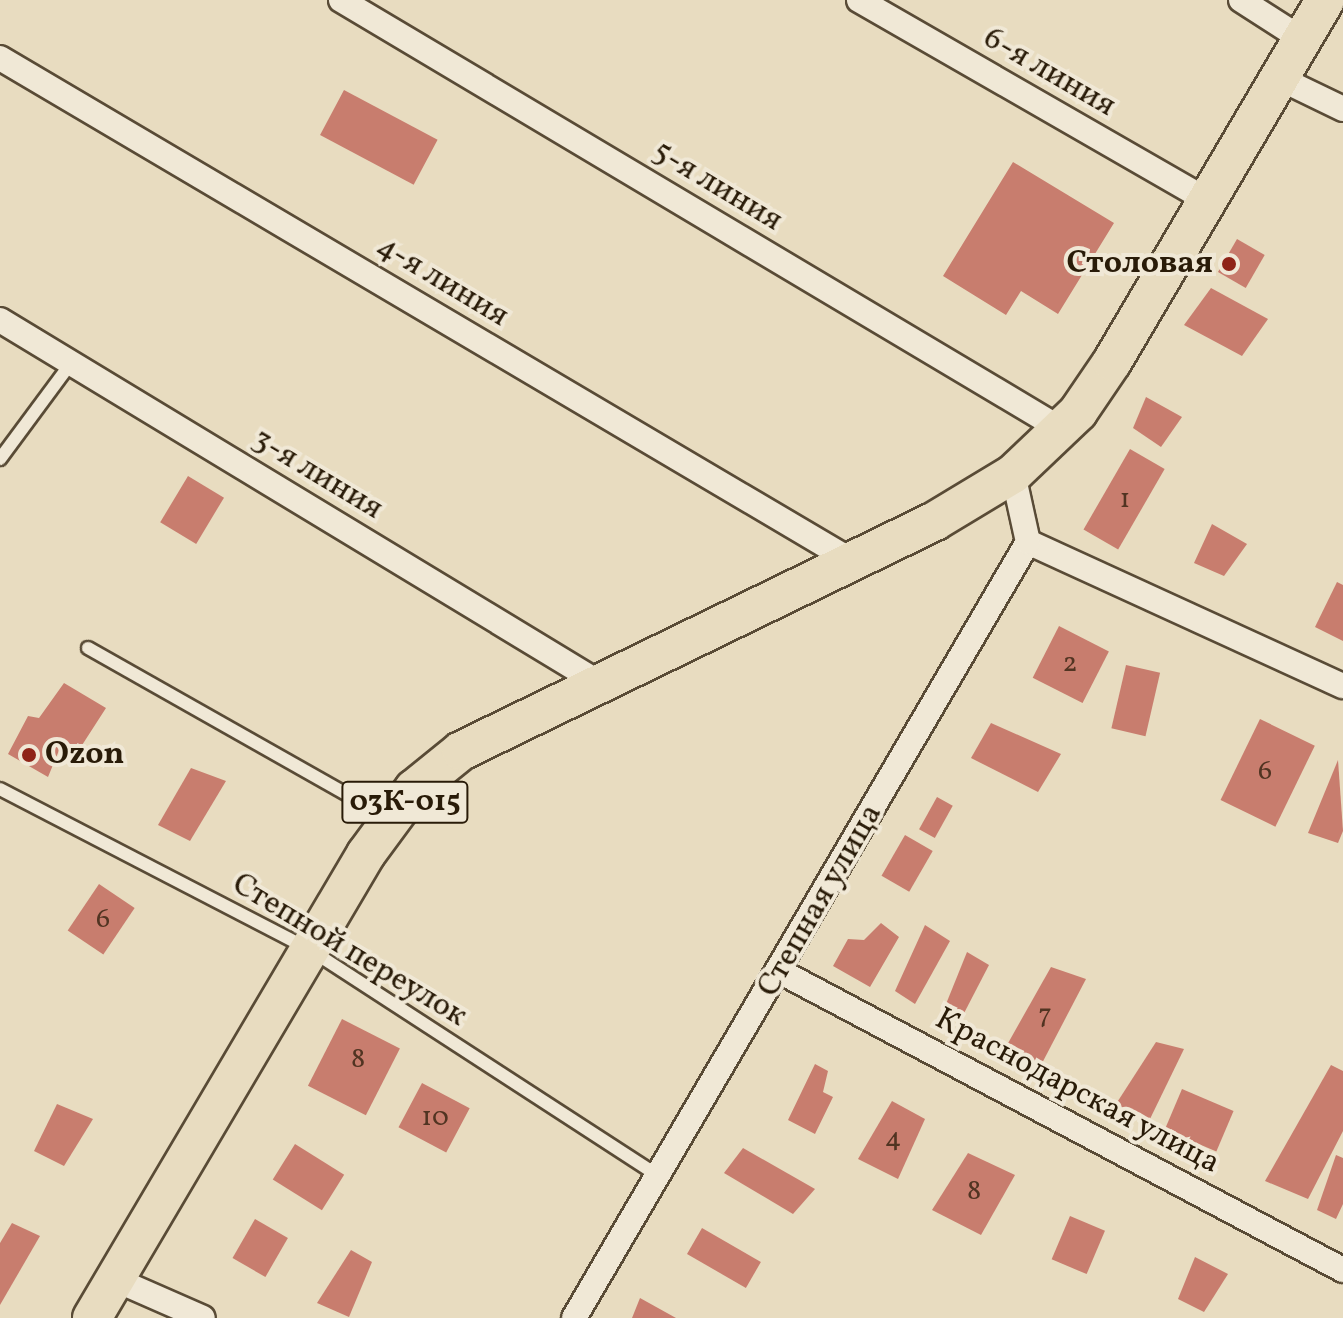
<!DOCTYPE html>
<meta charset="utf-8">
<style>
body{margin:0}
#map{position:relative;width:1343px;height:1318px;overflow:hidden;background:#e8dcc0;font-family:Vollkorn,serif}
div>[style]{position:absolute}
[style*='--x']{left:calc(var(--x)*1px);top:calc(var(--y)*1px);width:calc(var(--w)*1px);rotate:calc(var(--a)*1deg)}
.building>*{inset:0;background:#c87d6e;transform-origin:0 0}
.roads{filter:drop-shadow(2px 0 #594b36) drop-shadow(-2px 0 #594b36) drop-shadow(0 2px #594b36) drop-shadow(0 -2px #594b36)}
.service>*{height:12px;margin:-6px;padding:0 6px;transform-origin:6px;border-radius:6px;background:#f0e8d6}
.minor>*{height:24px;margin:-12px;padding:0 12px;transform-origin:12px;border-radius:12px;background:#f0e8d6}
.primary>*{height:38px;margin:-19px;padding:0 19px;transform-origin:19px;border-radius:19px;background:#e8dcc0}
.dots>*{width:22px;height:22px;translate:-50% -50%;box-sizing:border-box;border:4px solid #f0e8d6;border-radius:50%}
span{translate:-50% -50%;white-space:nowrap;text-align:center;line-height:1.15;-webkit-text-stroke:8px #f0e8d6;paint-order:stroke}
.number-label{font-size:28px;color:#513422}
.number-label span{-webkit-text-stroke-width:0}
.shield-label span{padding:2px 6px;background:#f0e8d6;border:2px solid;border-radius:6px;-webkit-text-stroke-width:0}
.shield-label{font-size:30px;color:#291b08;font-weight:700}
.street-label{font-size:32px;color:#291b08}
.poi-label{font-size:32px;color:#291b08;font-weight:700}
.right{translate:-100% -50%;text-align:right}
.left{translate:0 -50%;text-align:left}
</style>
<div id="map">
<div class="building">
<div style="left:344px;top:90px;width:106px;height:51px;rotate:28deg"></div>
<div style="clip-path:polygon(1013px 162px,1114px 223px,1058px 314px,1021px 291px,1006px 315px,943px 276px)"></div>
<div style="left:1237px;top:239px;width:32px;height:38px;rotate:30deg"></div>
<div style="clip-path:polygon(1211px 288px,1268px 319px,1242px 356px,1184px 325px)"></div>
<div style="clip-path:polygon(1146px 397px,1182px 417px,1161px 447px,1133px 428px)"></div>
<div style="left:1130px;top:449px;width:40px;height:93px;rotate:30deg"></div>
<div style="left:188px;top:476px;width:42px;height:54px;rotate:31deg"></div>
<div style="clip-path:polygon(1212px 524px,1247px 544px,1224px 576px,1194px 563px)"></div>
<div style="clip-path:polygon(1337px 582px,1343px 585px,1343px 641px,1315px 627px)"></div>
<div style="left:1059px;top:626px;width:56px;height:58px;rotate:27deg"></div>
<div style="left:1126px;top:665px;width:35px;height:65px;rotate:13deg"></div>
<div style="clip-path:polygon(64px 683px,106px 708px,75px 756px,60px 748px,48px 777px,8px 754px,28px 716px,39px 718px)"></div>
<div style="left:1260px;top:719px;width:61px;height:90px;rotate:26deg"></div>
<div style="clip-path:polygon(991px 723px,1061px 754px,1038px 792px,971px 758px)"></div>
<div style="clip-path:polygon(1338px 760px,1343px 831px,1338px 843px,1308px 833px)"></div>
<div style="clip-path:polygon(191px 768px,226px 781px,190px 841px,158px 825px)"></div>
<div style="left:937px;top:797px;width:18px;height:37px;rotate:29deg"></div>
<div style="left:905px;top:835px;width:32px;height:47px;rotate:30deg"></div>
<div style="left:99px;top:884px;width:43px;height:56px;rotate:34deg"></div>
<div style="clip-path:polygon(881px 923px,899px 937px,870px 987px,833px 966px,848px 939px,864px 940px)"></div>
<div style="clip-path:polygon(925px 925px,950px 941px,915px 1004px,895px 991px)"></div>
<div style="clip-path:polygon(967px 952px,989px 965px,961px 1019px,944px 1009px)"></div>
<div style="clip-path:polygon(1051px 967px,1086px 979px,1039px 1069px,1003px 1052px)"></div>
<div style="left:342px;top:1019px;width:65px;height:75px;rotate:27deg"></div>
<div style="clip-path:polygon(1156px 1042px,1184px 1049px,1149px 1121px,1116px 1104px)"></div>
<div style="clip-path:polygon(815px 1064px,828px 1071px,823px 1092px,833px 1097px,815px 1134px,788px 1120px)"></div>
<div style="clip-path:polygon(1331px 1065px,1343px 1071px,1343px 1131px,1308px 1199px,1265px 1181px)"></div>
<div style="left:422px;top:1083px;width:54px;height:50px;rotate:28deg"></div>
<div style="left:1182px;top:1089px;width:56px;height:44px;rotate:23deg"></div>
<div style="clip-path:polygon(892px 1101px,925px 1119px,898px 1179px,858px 1159px)"></div>
<div style="clip-path:polygon(57px 1104px,93px 1119px,64px 1166px,34px 1151px)"></div>
<div style="left:295px;top:1144px;width:58px;height:42px;rotate:32deg"></div>
<div style="clip-path:polygon(743px 1148px,815px 1189px,793px 1214px,724px 1173px)"></div>
<div style="clip-path:polygon(968px 1153px,1015px 1175px,981px 1235px,932px 1210px)"></div>
<div style="clip-path:polygon(1336px 1155px,1343px 1158px,1343px 1204px,1336px 1219px,1317px 1210px)"></div>
<div style="left:1070px;top:1216px;width:38px;height:47px;rotate:23deg"></div>
<div style="left:255px;top:1219px;width:38px;height:45px;rotate:30deg"></div>
<div style="clip-path:polygon(12px 1223px,40px 1236px,0 1305px,0 1243px)"></div>
<div style="left:702px;top:1228px;width:68px;height:30px;rotate:30deg"></div>
<div style="clip-path:polygon(351px 1250px,372px 1262px,349px 1317px,317px 1303px)"></div>
<div style="clip-path:polygon(1195px 1257px,1228px 1274px,1204px 1312px,1178px 1299px)"></div>
<div style="clip-path:polygon(640px 1298px,676px 1318px,632px 1318px)"></div>
</div>
<div class="roads">
<div class="service">
<div style="--x:0;--y:459;--w:119;--a:-53.5"></div>
<div style="--x:88;--y:648;--w:346;--a:29.5"></div>
<div style="--x:0;--y:789;--w:348;--a:27.4"></div>
<div style="--x:309;--y:949;--w:417;--a:33"></div>
</div>
<div class="minor">
<div style="--x:341;--y:0;--w:838;--a:30.79"></div>
<div style="--x:859;--y:0;--w:403;--a:29.9"></div>
<div style="--x:1241;--y:0;--w:72;--a:32.6"></div>
<div style="--x:0;--y:58;--w:989;--a:30.56"></div>
<div style="--x:1279;--y:78;--w:71;--a:25.8"></div>
<div style="--x:0;--y:320;--w:703;--a:31.2"></div>
<div style="--x:1028;--y:542;--w:346;--a:24.6"></div>
<div style="--x:781;--y:972;--w:636;--a:27.93"></div>
<div style="--x:112;--y:1278;--w:99;--a:23.7"></div>
<div style="--x:574;--y:1318;--w:899;--a:-59.67"></div>
<div style="--x:1028;--y:542;--w:70;--a:-102.4"></div>
</div>
<div class="primary">
<div style="--x:92;--y:1318;--w:539;--a:-59.44"></div>
<div style="--x:366;--y:854;--w:81;--a:-53.6"></div>
<div style="--x:414;--y:789;--w:60;--a:-39"></div>
<div style="--x:461;--y:751;--w:527;--a:-25.88"></div>
<div style="--x:935;--y:521;--w:91;--a:-31.1"></div>
<div style="--x:1013;--y:474;--w:90;--a:-43.6"></div>
<div style="--x:1078;--y:412;--w:60;--a:-55.8"></div>
<div style="--x:1112;--y:362;--w:420;--a:-59.5"></div>
</div>
</div>
<div class="dots">
<div style="left:1229px;top:264px;background:#8f2418"></div>
<div style="left:29px;top:755px;background:#8f2418"></div>
</div>
<div class="number-label">
<span style="left:1125px;top:500px">1</span>
<span style="left:1070px;top:664px">2</span>
<span style="left:1265px;top:772px">6</span>
<span style="left:103px;top:920px">6</span>
<span style="left:1045px;top:1015px">7</span>
<span style="left:358px;top:1060px">8</span>
<span style="left:435px;top:1118px">10</span>
<span style="left:893px;top:1139px">4</span>
<span style="left:974px;top:1192px">8</span>
</div>
<div class="shield-label">
<span style="left:405px;top:802px">03К-015</span>
</div>
<div class="street-label">
<span style="left:1049px;top:73px;rotate:30deg">6-я линия</span>
<span style="left:717px;top:187px;rotate:31deg">5-я линия</span>
<span style="left:442px;top:282px;rotate:31deg">4-я линия</span>
<span style="left:317px;top:475px;rotate:31deg">3-я линия</span>
<span style="left:821px;top:901px;rotate:-60deg">Степная улица</span>
<span style="left:349px;top:951px;rotate:31deg">Степной переулок</span>
<span style="left:1077px;top:1092px;rotate:28deg">Краснодарская улица</span>
</div>
<div class="poi-label">
<span class="right" style="left:1213px;top:264px">Столовая</span>
<span class="left" style="left:45px;top:755px">Ozon</span>
</div>
</div>
